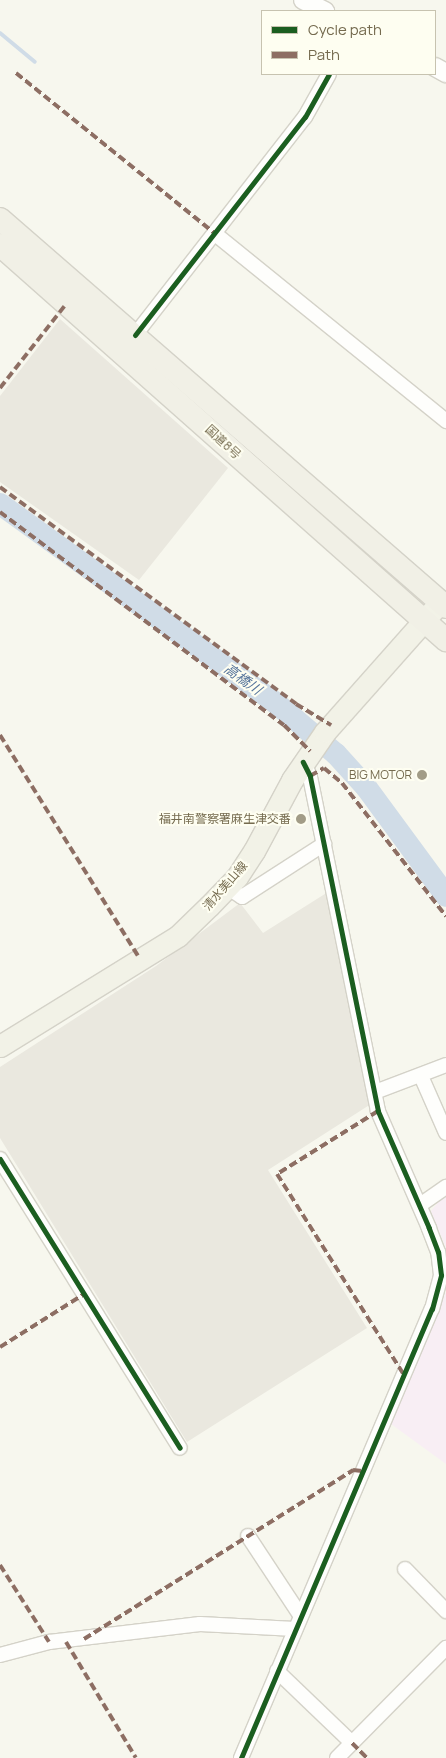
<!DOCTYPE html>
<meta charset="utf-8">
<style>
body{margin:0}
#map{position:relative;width:446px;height:1758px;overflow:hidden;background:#f7f7ee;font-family:Manrope,"Noto Sans JP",sans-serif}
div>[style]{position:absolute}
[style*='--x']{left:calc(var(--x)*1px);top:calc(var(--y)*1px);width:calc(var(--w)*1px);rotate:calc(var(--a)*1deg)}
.industrial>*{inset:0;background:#eae8df}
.education>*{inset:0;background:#f8eef4}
.stream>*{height:4px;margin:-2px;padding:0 2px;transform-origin:2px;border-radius:2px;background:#d0dce7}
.river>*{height:22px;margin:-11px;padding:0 11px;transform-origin:11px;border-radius:11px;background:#d0dce7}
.roads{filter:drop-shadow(1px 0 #d4d2c8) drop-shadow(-1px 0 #d4d2c8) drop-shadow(0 1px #d4d2c8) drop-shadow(0 -1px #d4d2c8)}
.minor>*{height:14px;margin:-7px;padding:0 7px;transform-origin:7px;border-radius:7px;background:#fefefc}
.tertiary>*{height:18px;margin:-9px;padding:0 9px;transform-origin:9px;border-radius:9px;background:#fefefc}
.primary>*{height:21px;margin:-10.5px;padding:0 10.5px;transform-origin:10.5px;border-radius:10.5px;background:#f2f2e7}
.trunk>*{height:22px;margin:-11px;padding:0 11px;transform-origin:11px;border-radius:11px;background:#f1f0e6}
.quiet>*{height:4px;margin-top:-2px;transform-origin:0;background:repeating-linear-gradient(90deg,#8d6e63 0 8px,transparent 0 12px)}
.cycleway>*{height:5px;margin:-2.5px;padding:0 2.5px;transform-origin:2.5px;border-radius:2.5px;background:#1b5e20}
.dots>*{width:14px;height:14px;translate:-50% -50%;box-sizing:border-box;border:2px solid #fefef1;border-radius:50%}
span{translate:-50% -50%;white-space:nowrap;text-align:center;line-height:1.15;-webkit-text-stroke:4px #fefef1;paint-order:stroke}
.street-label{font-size:12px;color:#756b4f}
.poi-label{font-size:12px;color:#756b4f}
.right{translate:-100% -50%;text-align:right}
.water-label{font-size:14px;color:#54739b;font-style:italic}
.legend{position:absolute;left:261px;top:10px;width:175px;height:65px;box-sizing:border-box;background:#fefef1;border:1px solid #c7c3b0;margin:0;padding:6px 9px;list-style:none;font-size:15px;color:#756b4f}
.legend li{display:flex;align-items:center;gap:10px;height:25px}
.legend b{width:25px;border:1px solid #c7c3b0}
</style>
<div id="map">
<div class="industrial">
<div style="clip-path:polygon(60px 319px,228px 468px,139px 580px,0 482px,0 396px)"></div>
<div style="clip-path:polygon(328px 892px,371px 1104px,268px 1170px,367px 1328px,187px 1442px,0 1138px,0 1067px,156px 966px,240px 903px,263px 933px)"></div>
</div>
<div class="education">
<div style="clip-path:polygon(446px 1193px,446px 1248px,431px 1211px)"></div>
<div style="clip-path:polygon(446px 1292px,446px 1464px,391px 1424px)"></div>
</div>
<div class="stream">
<div style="--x:0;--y:33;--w:45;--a:39.6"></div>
</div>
<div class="river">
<div style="--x:0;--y:504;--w:342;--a:35.8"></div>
<div style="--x:277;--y:704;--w:77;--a:40.3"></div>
<div style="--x:336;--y:754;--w:45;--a:47.7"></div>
<div style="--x:366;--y:787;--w:135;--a:53.7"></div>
</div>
<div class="roads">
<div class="minor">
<div style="--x:214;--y:233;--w:299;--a:39"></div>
<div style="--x:135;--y:335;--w:276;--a:-52.1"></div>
<div style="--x:305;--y:117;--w:49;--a:-60.8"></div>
<div style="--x:227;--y:887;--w:18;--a:34"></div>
<div style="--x:242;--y:897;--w:98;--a:-32.9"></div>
<div style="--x:421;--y:1076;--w:62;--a:66.3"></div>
<div style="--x:375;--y:1092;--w:76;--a:-20.8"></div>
<div style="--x:0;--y:1159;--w:340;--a:58.1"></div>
<div style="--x:420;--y:1205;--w:32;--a:-35"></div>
<div style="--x:248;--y:1536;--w:95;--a:56.6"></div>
<div style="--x:405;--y:1569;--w:59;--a:45.7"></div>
<div style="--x:0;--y:1655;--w:51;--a:-14.9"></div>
<div style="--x:49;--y:1642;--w:152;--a:-6.8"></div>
<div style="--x:200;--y:1624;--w:95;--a:3"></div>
<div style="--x:277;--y:1671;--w:104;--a:43.8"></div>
<div style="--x:241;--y:1758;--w:488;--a:-67"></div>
<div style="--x:432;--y:1309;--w:35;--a:-75"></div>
<div style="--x:441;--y:1275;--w:23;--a:-97"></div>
<div style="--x:438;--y:1252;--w:26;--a:-111"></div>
<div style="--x:429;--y:1228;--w:128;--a:-113.6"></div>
<div style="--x:378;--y:1111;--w:342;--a:-101.5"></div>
<div style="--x:310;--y:776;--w:16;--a:-117"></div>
<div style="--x:337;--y:1758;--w:155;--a:-45.3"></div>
</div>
<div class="tertiary">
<div style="--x:303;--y:0;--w:25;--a:27"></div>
<div style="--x:435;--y:67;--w:13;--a:29"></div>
</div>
<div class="primary">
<div style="--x:0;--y:1046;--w:209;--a:-31.7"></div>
<div style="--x:178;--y:936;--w:43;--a:-44.1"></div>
<div style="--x:209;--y:906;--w:40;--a:-46"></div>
<div style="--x:237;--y:877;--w:31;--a:-57"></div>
<div style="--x:254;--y:851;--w:81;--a:-61.8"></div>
<div style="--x:292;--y:780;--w:58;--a:-55.5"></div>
<div style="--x:325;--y:732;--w:167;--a:-48.4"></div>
</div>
<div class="trunk">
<div style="--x:0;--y:219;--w:591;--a:41.02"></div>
<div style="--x:0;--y:245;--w:596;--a:41.53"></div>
</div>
</div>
<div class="quiet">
<div style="--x:16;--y:73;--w:255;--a:38.9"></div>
<div style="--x:0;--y:388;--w:108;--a:-51.8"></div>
<div style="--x:0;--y:487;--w:367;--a:36.2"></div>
<div style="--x:296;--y:704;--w:41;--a:31"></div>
<div style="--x:0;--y:512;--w:355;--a:36.9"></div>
<div style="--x:284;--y:725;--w:37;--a:45"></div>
<div style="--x:0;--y:735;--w:264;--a:58"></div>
<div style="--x:310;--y:776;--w:16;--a:-30"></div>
<div style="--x:324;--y:768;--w:23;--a:40"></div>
<div style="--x:342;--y:783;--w:169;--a:52"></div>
<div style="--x:378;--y:1111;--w:119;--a:148"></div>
<div style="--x:277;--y:1174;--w:236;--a:57.7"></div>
<div style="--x:0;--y:1347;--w:99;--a:-32.2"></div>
<div style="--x:0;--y:1565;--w:91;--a:57.5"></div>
<div style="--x:84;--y:1639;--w:318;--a:-32.1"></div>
<div style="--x:353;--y:1470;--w:9;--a:6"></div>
<div style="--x:66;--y:1642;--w:135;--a:58.9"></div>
<div style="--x:352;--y:1743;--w:21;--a:45"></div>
</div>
<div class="cycleway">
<div style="--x:135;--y:335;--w:276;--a:-52.1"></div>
<div style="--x:305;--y:117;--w:49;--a:-60.8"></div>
<div style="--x:0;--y:1159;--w:340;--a:58.1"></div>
<div style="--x:241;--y:1758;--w:488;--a:-67"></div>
<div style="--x:432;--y:1309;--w:35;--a:-75"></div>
<div style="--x:441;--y:1275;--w:23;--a:-97"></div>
<div style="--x:438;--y:1252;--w:26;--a:-111"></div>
<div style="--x:429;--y:1228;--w:128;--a:-113.6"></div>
<div style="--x:378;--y:1111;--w:342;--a:-101.5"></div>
<div style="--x:310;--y:776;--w:16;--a:-117"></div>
</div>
<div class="dots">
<div style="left:422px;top:775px;background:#a29c87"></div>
<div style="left:301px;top:819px;background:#a29c87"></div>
</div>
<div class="street-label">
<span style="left:223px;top:442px;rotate:43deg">国道8号</span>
<span style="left:225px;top:886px;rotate:-49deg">清水美山線</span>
</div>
<div class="poi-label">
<span class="right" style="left:412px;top:775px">BIG MOTOR</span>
<span class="right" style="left:291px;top:819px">福井南警察署麻生津交番</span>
</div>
<div class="water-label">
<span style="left:243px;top:679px;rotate:36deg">高橋川</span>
</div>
<ul class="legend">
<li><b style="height:6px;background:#1b5e20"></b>Cycle path</li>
<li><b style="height:6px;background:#8d6e63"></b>Path</li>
</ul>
</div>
